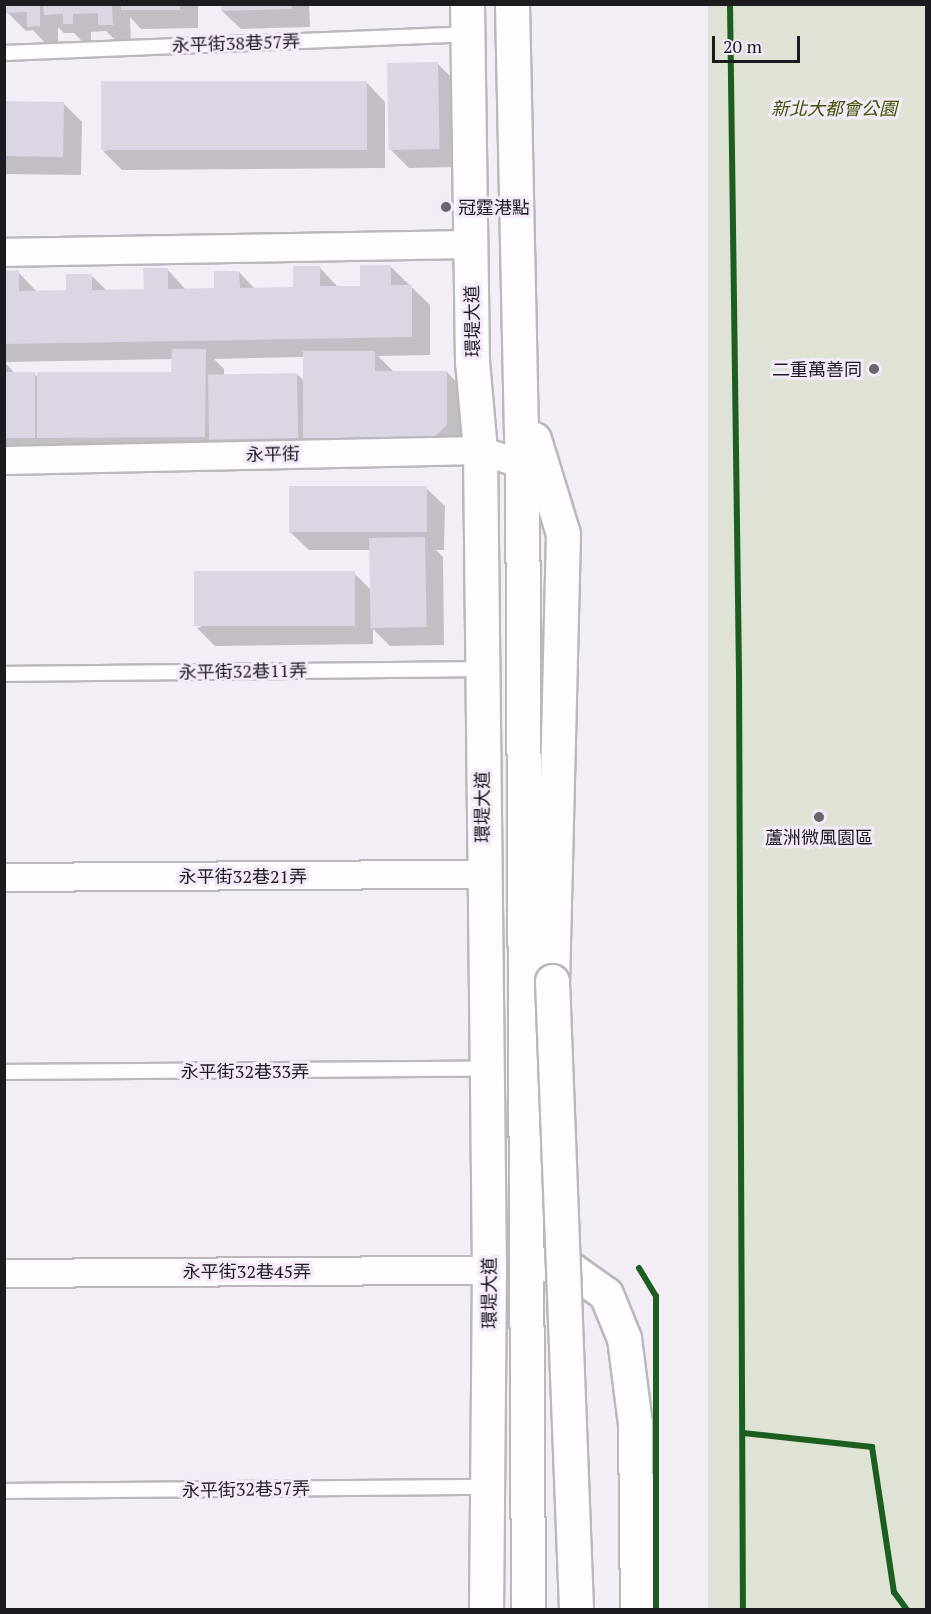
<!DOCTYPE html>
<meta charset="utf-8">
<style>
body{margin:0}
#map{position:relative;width:931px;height:1614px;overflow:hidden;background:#f3eef6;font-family:"PT Serif","Noto Sans TC",serif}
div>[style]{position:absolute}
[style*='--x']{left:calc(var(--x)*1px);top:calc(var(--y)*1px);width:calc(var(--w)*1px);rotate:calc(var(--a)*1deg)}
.green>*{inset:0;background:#dee3d5;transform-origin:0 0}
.shadow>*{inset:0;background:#0003}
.building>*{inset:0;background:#dcd6e4;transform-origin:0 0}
.roads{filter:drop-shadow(2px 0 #bbb7bd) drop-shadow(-2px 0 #bbb7bd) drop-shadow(0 2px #bbb7bd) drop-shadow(0 -2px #bbb7bd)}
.lane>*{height:14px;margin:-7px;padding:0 7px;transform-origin:7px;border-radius:7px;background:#fdfcfe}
.street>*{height:27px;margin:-13.5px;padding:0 13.5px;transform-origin:13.5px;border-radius:13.5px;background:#fdfcfe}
.secondary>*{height:33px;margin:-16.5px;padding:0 16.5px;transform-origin:16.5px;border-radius:16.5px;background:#fdfcfe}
.bridges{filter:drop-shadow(2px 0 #bbb7bd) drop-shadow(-2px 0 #bbb7bd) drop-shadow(0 2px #bbb7bd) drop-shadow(0 -2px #bbb7bd)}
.secondary-bridge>*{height:33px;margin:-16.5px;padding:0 16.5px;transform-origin:16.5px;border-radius:16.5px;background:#fdfcfe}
.cycleway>*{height:6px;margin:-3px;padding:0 3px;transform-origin:3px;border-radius:3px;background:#1b5e20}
.dots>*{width:16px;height:16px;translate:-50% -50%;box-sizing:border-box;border:3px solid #f4eaf9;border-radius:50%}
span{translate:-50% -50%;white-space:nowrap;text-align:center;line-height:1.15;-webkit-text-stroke:6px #f4eaf9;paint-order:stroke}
.street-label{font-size:18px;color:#1e1b20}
.park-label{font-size:18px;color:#3d5400;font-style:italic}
.poi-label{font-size:18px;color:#1e1b20}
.left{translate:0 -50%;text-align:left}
.right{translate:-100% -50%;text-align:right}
.frame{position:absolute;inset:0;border:6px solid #1e1b20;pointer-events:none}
.scale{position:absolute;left:712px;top:36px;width:88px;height:27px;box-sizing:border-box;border:3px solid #1e1b20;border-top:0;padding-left:8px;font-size:18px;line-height:21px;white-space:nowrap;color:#1e1b20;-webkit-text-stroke:4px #f4eaf9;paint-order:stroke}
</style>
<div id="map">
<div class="green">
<div style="left:708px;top:5px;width:218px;height:1604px"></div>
</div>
<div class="shadow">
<div style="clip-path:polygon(7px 4px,198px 4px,198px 28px,141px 29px,130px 17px,131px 43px,118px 43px,106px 31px,91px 32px,91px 42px,83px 42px,74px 33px,64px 33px,58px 27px,58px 44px,47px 45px,33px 30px,26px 31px,7px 12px)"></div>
<div style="clip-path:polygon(222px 4px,309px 4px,310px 27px,241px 29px,222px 11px)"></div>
<div style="clip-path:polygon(437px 63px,456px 82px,457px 167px,409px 168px,390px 149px)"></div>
<div style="clip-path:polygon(367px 83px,385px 102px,385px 168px,122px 170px,103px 151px)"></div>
<div style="clip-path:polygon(4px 102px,63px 103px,82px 122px,81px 175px,4px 174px)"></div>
<div style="clip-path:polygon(evenodd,390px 266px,430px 305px,430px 355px,378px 356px,393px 371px,447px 372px,465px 391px,465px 444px,4px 456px,4px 362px,16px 374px,35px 374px,38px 378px,173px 373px,173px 359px,4px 362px,4px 272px,18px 272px,37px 292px,68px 292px,91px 275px,107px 291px,145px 291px,168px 270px,186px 290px,216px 290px,239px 272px,255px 289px,294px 288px,319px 267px,338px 287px,362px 287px,390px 266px,305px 357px,305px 382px,297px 374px,224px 375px,224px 369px,214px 359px,305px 357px)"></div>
<div style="clip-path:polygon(426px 488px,445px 506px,444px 550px,436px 550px,443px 557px,444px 645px,390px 646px,373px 629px,373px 644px,215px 646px,197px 628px,354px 573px,371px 590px,371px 550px,309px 550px,290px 532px)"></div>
</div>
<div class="building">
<div style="clip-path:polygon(6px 4px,40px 4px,40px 26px,27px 27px,27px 12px,6px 13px)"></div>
<div style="clip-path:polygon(43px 4px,112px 4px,113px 25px,98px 25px,98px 13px,73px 14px,73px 24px,63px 24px,63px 14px,44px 15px)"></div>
<div style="left:121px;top:4px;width:59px;height:6px"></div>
<div style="clip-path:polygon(221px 4px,291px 4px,292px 9px,221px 11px)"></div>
<div style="left:438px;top:62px;width:87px;height:51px;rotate:89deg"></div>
<div style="left:367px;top:81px;width:69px;height:266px;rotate:90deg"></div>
<div style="left:4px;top:101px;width:60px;height:55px;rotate:1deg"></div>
<div style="clip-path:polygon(360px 265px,391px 265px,391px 285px,412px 285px,412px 337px,4px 344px,4px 271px,19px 270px,19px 291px,66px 290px,66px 274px,92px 274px,92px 290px,144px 289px,143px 268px,168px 268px,168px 289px,214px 288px,214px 271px,239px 271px,240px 288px,293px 287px,293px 266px,320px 266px,320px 286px,360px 286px)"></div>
<div style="clip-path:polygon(172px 349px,206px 349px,205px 437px,37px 438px,37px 372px,171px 372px)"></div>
<div style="clip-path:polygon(303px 351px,375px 351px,375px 371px,447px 371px,447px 425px,433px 438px,303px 438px)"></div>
<div style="left:4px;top:372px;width:31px;height:66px"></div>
<div style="left:297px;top:373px;width:65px;height:89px;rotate:89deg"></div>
<div style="left:289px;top:486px;width:138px;height:46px"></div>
<div style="left:425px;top:537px;width:90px;height:56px;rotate:89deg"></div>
<div style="left:355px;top:571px;width:55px;height:161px;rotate:90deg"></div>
</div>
<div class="roads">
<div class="lane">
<div style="--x:4;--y:53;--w:464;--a:-2.3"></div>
<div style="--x:4;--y:674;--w:477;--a:-0.6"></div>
<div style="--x:4;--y:1072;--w:481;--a:-0.4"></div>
<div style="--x:4;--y:1491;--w:483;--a:-0.5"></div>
</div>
<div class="street">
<div style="--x:4;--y:252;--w:466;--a:-1"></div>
<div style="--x:4;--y:460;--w:476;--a:-1.2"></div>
<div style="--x:480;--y:450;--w:44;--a:18.4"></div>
<div style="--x:522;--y:464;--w:16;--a:-11"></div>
<div style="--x:4;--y:877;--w:478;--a:-0.4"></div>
<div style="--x:4;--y:1273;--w:485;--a:-0.4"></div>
</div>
<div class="secondary">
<div style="--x:467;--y:4;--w:357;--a:89.2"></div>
<div style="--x:472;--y:361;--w:89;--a:84.9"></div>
<div style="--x:480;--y:450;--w:820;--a:89.37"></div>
<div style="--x:489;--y:1270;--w:340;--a:90.5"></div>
<div style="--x:512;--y:4;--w:460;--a:88.8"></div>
<div style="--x:522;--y:464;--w:1146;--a:89.7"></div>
<div style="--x:534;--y:439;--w:99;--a:73"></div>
<div style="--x:563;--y:534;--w:447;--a:91.4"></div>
<div style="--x:538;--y:1264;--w:27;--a:2"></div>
<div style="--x:565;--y:1265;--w:50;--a:35.3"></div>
<div style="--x:606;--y:1294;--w:48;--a:67.8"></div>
<div style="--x:624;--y:1338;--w:87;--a:82.7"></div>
<div style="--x:635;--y:1424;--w:186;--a:89.4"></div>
</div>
</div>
<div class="bridges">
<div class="secondary-bridge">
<div style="--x:552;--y:981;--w:629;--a:87.81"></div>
</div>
</div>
<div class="cycleway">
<div style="--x:730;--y:4;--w:667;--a:89.23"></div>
<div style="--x:739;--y:671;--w:939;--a:89.76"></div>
<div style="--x:639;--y:1268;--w:33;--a:59"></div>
<div style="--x:656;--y:1296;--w:314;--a:90"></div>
<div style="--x:743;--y:1433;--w:130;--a:6.2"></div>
<div style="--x:872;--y:1447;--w:147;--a:81.4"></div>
<div style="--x:894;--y:1592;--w:22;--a:54"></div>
</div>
<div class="dots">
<div style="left:446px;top:207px;background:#69656b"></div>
<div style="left:874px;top:369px;background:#69656b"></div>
<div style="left:819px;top:817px;background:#69656b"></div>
</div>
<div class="street-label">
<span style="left:236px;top:43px;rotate:-2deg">永平街38巷57弄</span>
<span style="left:472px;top:321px;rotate:-91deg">環堤大道</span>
<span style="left:273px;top:454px;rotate:-1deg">永平街</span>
<span style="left:243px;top:671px;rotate:-1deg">永平街32巷11弄</span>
<span style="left:482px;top:807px;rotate:-90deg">環堤大道</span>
<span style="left:243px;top:876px">永平街32巷21弄</span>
<span style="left:245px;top:1071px">永平街32巷33弄</span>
<span style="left:247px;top:1271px">永平街32巷45弄</span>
<span style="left:489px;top:1293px;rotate:-90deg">環堤大道</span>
<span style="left:246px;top:1489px;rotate:-1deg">永平街32巷57弄</span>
</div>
<div class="park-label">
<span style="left:834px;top:108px">新北大都會公園</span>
</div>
<div class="poi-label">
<span class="left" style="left:458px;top:207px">冠霆港點</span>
<span class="right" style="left:862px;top:369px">二重萬善同</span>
<span style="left:819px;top:837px">蘆洲微風園區</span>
</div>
<div class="frame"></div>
<div class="scale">20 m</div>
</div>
